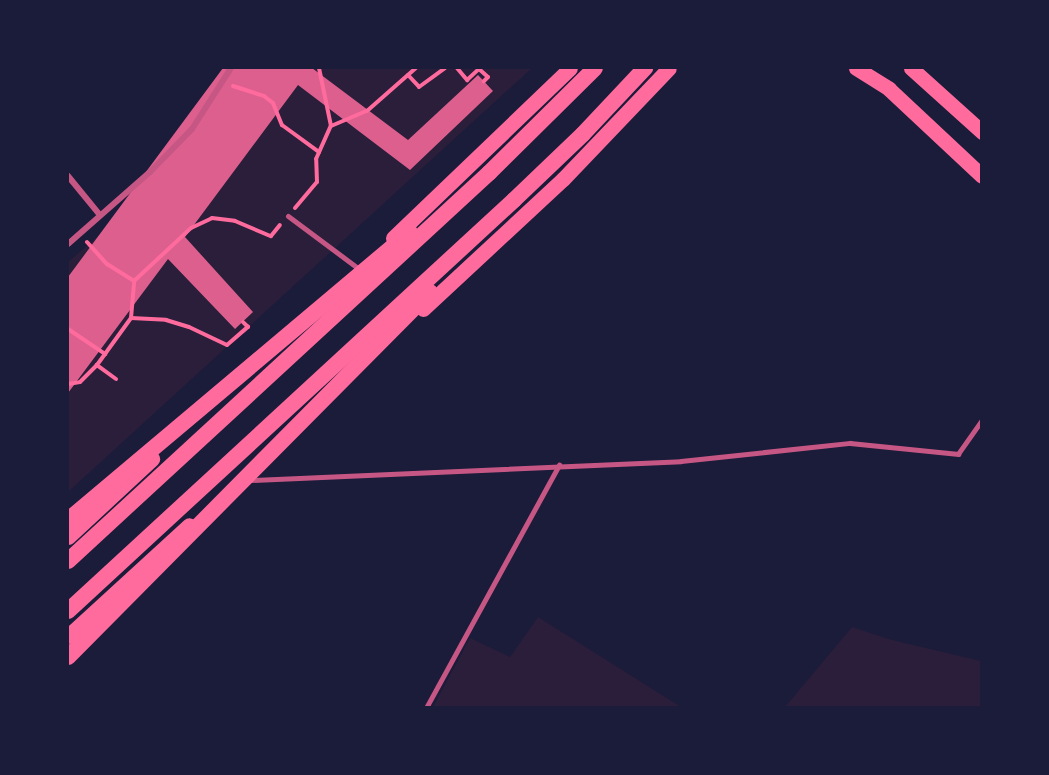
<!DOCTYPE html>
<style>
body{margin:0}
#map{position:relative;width:1049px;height:775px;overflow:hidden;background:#1b1b3a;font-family:"Sofia Sans Condensed",sans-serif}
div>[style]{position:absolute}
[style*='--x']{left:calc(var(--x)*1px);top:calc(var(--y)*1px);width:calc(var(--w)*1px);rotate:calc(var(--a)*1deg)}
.green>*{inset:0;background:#2a1e3b}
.building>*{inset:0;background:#dd5f8e}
.path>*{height:4px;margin:-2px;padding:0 2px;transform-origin:2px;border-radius:2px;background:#ff6b9d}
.service>*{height:4.5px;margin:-2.25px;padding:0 2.25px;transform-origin:2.25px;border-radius:2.25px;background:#c65784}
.pedestrian>*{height:5px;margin:-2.5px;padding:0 2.5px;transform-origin:2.5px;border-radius:2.5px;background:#c65784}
.minor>*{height:6px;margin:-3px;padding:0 3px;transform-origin:3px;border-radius:3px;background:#c65784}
.primary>*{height:15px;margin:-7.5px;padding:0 7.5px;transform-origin:7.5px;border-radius:7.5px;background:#ff6b9d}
.trunk>*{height:16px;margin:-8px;padding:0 8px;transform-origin:8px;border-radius:8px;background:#ff6b9d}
span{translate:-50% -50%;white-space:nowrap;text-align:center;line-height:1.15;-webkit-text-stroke:6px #1b1b3a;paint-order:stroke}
.frame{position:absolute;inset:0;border:69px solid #1b1b3a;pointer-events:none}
</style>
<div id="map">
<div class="green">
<div style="clip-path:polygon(248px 68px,532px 68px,68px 492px,68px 262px,181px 165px)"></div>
<div style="clip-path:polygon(538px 617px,681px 707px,433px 707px,470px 638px,510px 657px)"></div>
<div style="clip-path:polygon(852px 627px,892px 640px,981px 661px,981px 707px,785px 707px)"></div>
</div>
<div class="building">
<div style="clip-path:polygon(223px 68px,312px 68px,408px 140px,478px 75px,493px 91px,410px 170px,298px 85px,185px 237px,253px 312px,235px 329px,168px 259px,68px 393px,68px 277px)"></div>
</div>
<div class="path">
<div style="--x:319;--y:68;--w:59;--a:78.3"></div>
<div style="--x:457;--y:68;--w:16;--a:50"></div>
<div style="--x:467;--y:80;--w:16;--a:-43"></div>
<div style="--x:479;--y:69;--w:12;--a:42"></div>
<div style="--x:488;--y:77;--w:6;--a:135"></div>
<div style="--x:408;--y:75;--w:16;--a:47"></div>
<div style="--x:419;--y:87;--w:32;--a:-36"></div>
<div style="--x:233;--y:86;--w:33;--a:18"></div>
<div style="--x:264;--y:96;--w:11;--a:38"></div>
<div style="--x:273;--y:103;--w:24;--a:68"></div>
<div style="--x:282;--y:125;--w:46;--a:36.1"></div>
<div style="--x:295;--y:208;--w:34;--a:-50"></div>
<div style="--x:317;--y:182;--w:23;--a:-92"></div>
<div style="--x:316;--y:159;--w:36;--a:-66"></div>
<div style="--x:331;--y:126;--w:39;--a:-23"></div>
<div style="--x:367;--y:111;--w:65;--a:-41.3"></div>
<div style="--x:87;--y:242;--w:30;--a:48"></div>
<div style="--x:107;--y:264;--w:32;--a:32"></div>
<div style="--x:131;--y:318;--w:35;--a:3"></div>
<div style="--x:166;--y:320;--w:24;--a:17"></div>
<div style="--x:189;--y:327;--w:42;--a:25.3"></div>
<div style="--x:227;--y:345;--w:28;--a:-41"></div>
<div style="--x:248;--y:327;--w:7;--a:-135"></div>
<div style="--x:68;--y:329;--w:45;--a:34"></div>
<div style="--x:116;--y:379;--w:24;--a:-144"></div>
<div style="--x:97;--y:365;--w:58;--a:-54.1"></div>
<div style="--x:131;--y:318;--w:37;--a:-85"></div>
<div style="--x:134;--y:281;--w:78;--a:-42.9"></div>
<div style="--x:191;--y:228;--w:23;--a:-25"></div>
<div style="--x:212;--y:218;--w:23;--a:7"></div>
<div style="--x:235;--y:221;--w:39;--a:23"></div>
<div style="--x:271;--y:236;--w:14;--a:-51"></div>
<div style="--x:68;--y:384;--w:12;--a:-9"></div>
<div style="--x:80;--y:382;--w:24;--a:-45"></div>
</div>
<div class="service">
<div style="--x:251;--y:480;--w:430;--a:-2.5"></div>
<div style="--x:681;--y:461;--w:170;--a:-6.1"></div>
<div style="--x:850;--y:443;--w:109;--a:5.8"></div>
<div style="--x:958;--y:454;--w:42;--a:-54.8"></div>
<div style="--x:426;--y:708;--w:277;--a:-61.3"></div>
</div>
<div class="pedestrian">
<div style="--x:288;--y:216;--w:89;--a:36.7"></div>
</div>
<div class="minor">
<div style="--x:68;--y:176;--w:49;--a:50.8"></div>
<div style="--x:68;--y:244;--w:109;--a:-41.3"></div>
<div style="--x:150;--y:172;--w:60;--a:-45.7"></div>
<div style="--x:192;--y:129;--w:72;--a:-57.4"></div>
</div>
<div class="primary">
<div style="--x:856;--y:68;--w:39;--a:32"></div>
<div style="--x:889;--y:89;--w:127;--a:43.1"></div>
<div style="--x:911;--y:68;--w:96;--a:42"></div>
<div style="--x:393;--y:238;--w:245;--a:-43.8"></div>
<div style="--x:423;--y:309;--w:191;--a:-42.9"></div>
<div style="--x:563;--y:179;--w:153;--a:-46.3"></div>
<div style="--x:68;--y:537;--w:115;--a:-42.9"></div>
<div style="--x:68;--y:636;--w:164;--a:-42.5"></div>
</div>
<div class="trunk">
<div style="--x:68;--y:520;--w:447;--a:-40.1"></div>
<div style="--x:68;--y:561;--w:573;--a:-42.66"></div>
<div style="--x:489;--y:173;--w:149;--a:-44.7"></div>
<div style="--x:68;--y:611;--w:606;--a:-42.66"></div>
<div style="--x:514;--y:200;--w:95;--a:-43.7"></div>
<div style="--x:583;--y:134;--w:91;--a:-46.8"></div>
<div style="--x:68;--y:657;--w:514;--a:-45.24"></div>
</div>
<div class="frame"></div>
</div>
